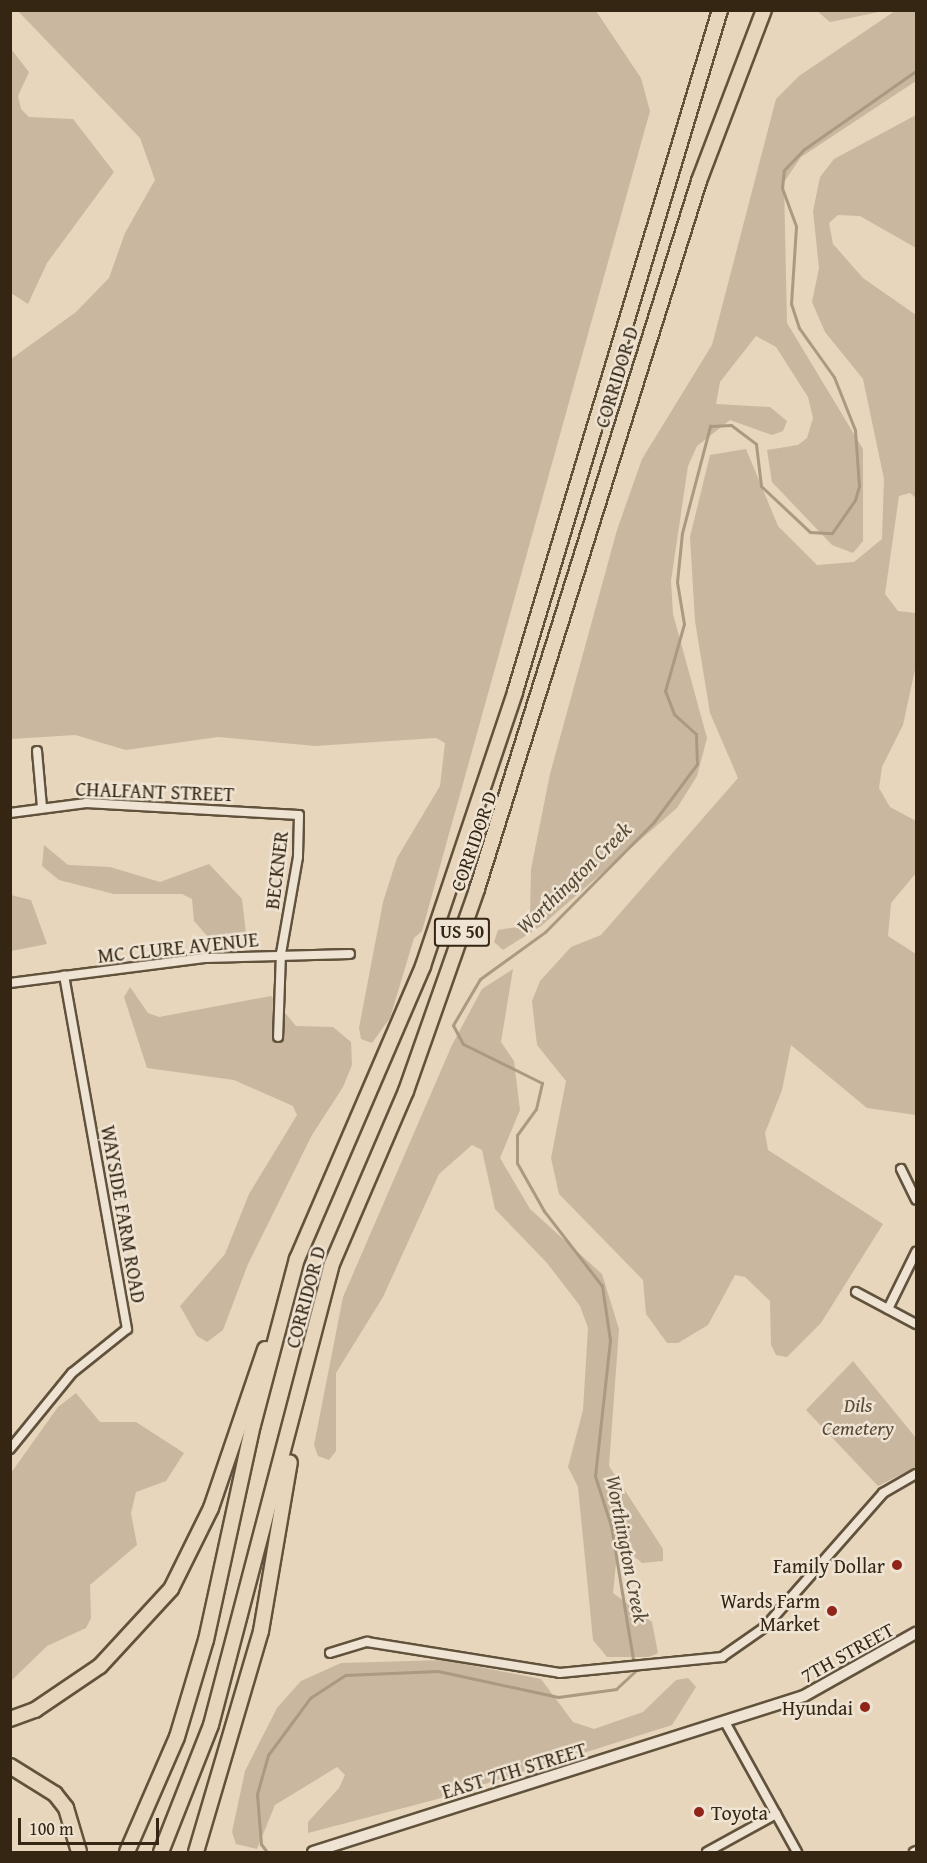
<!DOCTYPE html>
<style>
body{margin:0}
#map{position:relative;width:927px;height:1863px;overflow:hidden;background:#e7d5bc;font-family:"Gentium Book Plus",serif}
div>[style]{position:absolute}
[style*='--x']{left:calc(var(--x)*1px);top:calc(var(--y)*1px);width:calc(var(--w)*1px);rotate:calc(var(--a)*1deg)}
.green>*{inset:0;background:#c9b79f}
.stream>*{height:3px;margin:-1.5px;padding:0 1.5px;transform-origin:1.5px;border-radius:1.5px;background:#aa9a82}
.roads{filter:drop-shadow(2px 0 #61523c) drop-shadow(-2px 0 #61523c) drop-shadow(0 2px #61523c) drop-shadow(0 -2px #61523c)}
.street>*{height:8px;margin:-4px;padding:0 4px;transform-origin:4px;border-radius:4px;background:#efe4d3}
.secondary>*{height:10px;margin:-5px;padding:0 5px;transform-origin:5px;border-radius:5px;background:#efe4d3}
.highway>*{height:14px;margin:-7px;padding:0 7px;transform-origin:7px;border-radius:7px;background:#e7d5bc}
.dots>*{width:16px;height:16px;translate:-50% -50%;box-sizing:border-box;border:3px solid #efe4d3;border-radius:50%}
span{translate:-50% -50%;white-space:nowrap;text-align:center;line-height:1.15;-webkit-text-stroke:5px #efe4d3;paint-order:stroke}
.shield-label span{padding:2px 4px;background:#efe4d3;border:2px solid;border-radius:4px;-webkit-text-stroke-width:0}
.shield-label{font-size:18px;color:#342612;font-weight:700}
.street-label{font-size:20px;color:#342612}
.park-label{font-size:20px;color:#594a35;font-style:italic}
.poi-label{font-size:20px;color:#342612}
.right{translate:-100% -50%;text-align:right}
.left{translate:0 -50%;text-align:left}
.water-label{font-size:21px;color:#574934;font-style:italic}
.frame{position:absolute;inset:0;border:12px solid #342612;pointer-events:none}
.scale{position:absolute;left:18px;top:1818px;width:141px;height:27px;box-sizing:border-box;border:3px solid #342612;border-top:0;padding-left:8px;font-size:18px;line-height:21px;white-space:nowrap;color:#342612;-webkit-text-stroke:4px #efe4d3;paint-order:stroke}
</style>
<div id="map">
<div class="green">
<div style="clip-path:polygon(18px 11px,596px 11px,641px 78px,650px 111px,422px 931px,414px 938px,390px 1018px,372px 1043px,361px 1039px,359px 1028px,383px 902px,397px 858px,440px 786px,445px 743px,436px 738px,315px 746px,218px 737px,126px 750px,75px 735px,11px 739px,11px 359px,76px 312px,109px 278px,125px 233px,155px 180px,140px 138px)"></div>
<div style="clip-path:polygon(817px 11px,817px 10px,884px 11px,830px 22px)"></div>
<div style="clip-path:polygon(895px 11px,916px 11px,916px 81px,801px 157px,784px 182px,787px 323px,863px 449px,863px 541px,853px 553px,832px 545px,772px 482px,767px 450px,798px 445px,807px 438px,813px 418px,808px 397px,776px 347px,756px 336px,720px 382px,716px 404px,770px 407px,787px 421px,783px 431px,772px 435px,730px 420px,697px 446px,688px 466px,671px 581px,673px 614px,707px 738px,697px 776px,677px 808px,541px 926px,503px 950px,494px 942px,498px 930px,523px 926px,530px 918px,531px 869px,550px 774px,617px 530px,642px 459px,712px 345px,776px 99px,799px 76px)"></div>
<div style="clip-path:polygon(11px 49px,29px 72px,18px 96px,21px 109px,29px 117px,73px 119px,114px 172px,47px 263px,28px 304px,11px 293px)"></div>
<div style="clip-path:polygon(916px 115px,916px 248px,860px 216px,838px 215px,829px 223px,833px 244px,863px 278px,916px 315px,916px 498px,910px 493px,899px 496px,885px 594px,898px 611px,916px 613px,916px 665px,903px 725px,882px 767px,879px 788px,890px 807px,916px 821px,916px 873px,891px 903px,888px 936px,916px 954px,916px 1115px,867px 1108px,791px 1045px,782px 1090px,765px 1133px,768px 1150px,883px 1224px,821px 1323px,787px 1357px,776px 1355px,771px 1345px,770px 1301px,745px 1277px,735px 1275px,708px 1325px,678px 1343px,667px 1343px,646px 1314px,643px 1280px,559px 1194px,551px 1158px,566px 1081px,537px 1045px,532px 1001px,540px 981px,571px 947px,601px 935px,738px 778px,710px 713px,695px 621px,690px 537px,710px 455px,746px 449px,778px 526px,817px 565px,854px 562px,882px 539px,884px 479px,863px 379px,825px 332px,812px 302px,819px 268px,813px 211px,820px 177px,834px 159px)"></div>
<div style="clip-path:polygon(44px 845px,68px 865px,110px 867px,160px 882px,209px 864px,242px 899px,246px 934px,216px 946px,194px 921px,192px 899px,182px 894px,114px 894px,59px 880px,42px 866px)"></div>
<div style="clip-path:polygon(11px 895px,31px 900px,47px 944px,11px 951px)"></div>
<div style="clip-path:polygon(513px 969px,501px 1042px,514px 1061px,520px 1110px,500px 1158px,530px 1209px,602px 1274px,619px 1329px,609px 1466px,663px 1549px,663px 1561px,642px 1563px,618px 1543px,613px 1593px,652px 1622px,658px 1653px,649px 1657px,607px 1657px,593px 1640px,578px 1487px,568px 1467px,583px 1410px,588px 1328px,580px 1306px,547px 1263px,495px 1209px,482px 1150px,472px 1145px,439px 1174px,383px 1297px,336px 1373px,336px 1451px,329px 1460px,318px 1456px,314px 1445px,343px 1297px,452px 1045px,482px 989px)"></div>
<div style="clip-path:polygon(130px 987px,148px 1013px,159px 1017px,271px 996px,296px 1026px,333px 1027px,351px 1042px,352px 1065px,343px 1087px,312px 1135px,248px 1264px,223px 1330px,207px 1342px,197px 1336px,180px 1306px,225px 1254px,249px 1194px,297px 1115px,293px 1106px,234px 1080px,147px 1068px,124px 997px)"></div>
<div style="clip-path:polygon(853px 1361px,916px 1438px,916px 1467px,878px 1486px,806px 1410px)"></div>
<div style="clip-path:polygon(76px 1393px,100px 1422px,136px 1422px,184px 1453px,166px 1481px,136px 1492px,131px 1513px,137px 1545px,90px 1585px,91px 1618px,86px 1628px,47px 1646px,11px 1681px,11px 1473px,58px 1407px)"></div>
<div style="clip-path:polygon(444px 1660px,541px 1679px,573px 1722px,594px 1729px,643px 1712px,676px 1680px,688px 1678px,696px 1687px,672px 1725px,434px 1800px,308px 1833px,308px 1822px,339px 1788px,345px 1775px,337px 1767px,275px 1805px,257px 1849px,236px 1844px,232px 1832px,245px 1771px,277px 1708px,301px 1681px,341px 1663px)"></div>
</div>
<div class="stream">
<div style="--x:267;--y:1852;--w:10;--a:-127"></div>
<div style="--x:261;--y:1844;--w:50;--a:-94.6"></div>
<div style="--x:257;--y:1794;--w:41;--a:-74.2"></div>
<div style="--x:268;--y:1755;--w:71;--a:-53.6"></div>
<div style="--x:310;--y:1698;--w:42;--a:-33.3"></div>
<div style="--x:345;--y:1675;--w:93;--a:-2.5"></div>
<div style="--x:438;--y:1671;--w:123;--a:12.2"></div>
<div style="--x:558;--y:1697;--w:59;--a:-7.9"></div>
<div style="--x:616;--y:1689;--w:26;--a:-43"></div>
<div style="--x:635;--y:1671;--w:147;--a:-99.4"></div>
<div style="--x:611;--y:1526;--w:52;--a:-107.7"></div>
<div style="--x:595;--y:1476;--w:137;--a:-83.7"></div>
<div style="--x:610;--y:1340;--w:55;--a:-98.4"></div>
<div style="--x:602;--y:1286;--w:95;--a:-127.7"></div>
<div style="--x:544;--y:1211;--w:55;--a:-119.4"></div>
<div style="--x:517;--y:1163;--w:28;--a:-90"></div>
<div style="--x:517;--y:1135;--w:32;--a:-54"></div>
<div style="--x:536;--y:1109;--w:27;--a:-77"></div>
<div style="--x:542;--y:1083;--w:88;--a:-153.7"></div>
<div style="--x:463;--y:1044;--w:21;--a:-118"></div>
<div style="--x:453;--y:1025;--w:53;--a:-59.6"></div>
<div style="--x:480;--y:979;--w:80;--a:-35.9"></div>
<div style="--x:545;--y:932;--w:153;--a:-45.3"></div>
<div style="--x:653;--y:823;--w:74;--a:-53.3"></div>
<div style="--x:697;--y:764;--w:30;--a:-92"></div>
<div style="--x:696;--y:734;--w:30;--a:-138"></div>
<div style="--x:674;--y:714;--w:25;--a:-111"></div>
<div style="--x:665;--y:691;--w:70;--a:-74.2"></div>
<div style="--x:684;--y:624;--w:43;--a:-99.5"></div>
<div style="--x:677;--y:582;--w:49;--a:-84.2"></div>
<div style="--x:682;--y:533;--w:111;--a:-75.3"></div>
<div style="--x:710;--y:426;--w:21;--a:-3"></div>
<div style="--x:731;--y:425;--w:31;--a:37"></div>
<div style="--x:756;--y:444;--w:42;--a:83.2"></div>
<div style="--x:761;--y:486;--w:67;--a:43.2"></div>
<div style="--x:810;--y:532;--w:22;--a:3"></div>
<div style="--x:832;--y:533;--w:40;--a:-55.1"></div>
<div style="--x:855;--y:500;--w:15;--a:-74"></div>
<div style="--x:859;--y:486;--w:56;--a:-94.1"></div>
<div style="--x:855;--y:430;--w:57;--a:-111.6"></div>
<div style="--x:834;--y:377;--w:60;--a:-125.5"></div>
<div style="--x:799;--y:328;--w:25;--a:-108"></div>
<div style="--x:791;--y:304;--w:78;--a:-86.3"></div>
<div style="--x:796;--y:226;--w:40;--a:-110.2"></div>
<div style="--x:782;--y:188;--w:18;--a:-84"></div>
<div style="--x:784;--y:170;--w:28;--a:-46"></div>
<div style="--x:803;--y:150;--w:138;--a:-35"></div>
</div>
<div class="roads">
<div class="street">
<div style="--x:37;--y:751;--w:56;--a:84.9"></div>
<div style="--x:10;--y:813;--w:77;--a:-7.5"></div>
<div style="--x:86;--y:803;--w:213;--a:3.2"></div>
<div style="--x:299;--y:815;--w:42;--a:91.4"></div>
<div style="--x:298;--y:857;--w:97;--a:100"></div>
<div style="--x:281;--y:953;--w:84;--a:92"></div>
<div style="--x:10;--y:983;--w:198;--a:-7.3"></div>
<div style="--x:206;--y:958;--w:144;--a:-1.6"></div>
<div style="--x:901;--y:1169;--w:34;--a:64"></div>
<div style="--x:856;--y:1292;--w:68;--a:28.1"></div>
<div style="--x:888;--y:1309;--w:64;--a:-63.8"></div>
<div style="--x:10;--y:1449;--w:98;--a:-50.8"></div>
<div style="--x:72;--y:1373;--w:70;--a:-38.7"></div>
<div style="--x:127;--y:1329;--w:359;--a:-100.1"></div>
<div style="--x:330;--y:1653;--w:39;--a:-17"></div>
<div style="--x:367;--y:1642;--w:195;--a:9.1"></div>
<div style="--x:560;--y:1673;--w:163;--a:-5.6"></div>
<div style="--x:722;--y:1657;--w:52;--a:-34.9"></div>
<div style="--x:765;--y:1627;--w:179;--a:-48.6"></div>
<div style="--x:883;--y:1493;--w:38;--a:-30"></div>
<div style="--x:725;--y:1722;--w:149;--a:61"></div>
<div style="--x:707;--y:1852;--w:79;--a:-28.8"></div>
<div style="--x:914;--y:1852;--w:2;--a:-27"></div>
</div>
<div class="secondary">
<div style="--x:313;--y:1852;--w:515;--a:-17.63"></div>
<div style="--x:804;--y:1696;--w:129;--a:-29.4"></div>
</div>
<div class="highway">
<div style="--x:10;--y:1719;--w:27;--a:-20"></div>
<div style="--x:35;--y:1710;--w:78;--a:-34.1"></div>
<div style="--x:100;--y:1666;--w:105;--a:-47.3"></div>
<div style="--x:171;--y:1589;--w:90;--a:-63.7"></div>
<div style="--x:211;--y:1508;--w:168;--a:-71.2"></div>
<div style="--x:10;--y:1766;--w:53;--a:31.9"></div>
<div style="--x:55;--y:1794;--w:18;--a:52"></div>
<div style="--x:66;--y:1808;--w:46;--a:73.5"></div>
<div style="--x:127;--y:1852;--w:125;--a:-66.5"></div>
<div style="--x:177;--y:1737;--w:101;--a:-73.4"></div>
<div style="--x:206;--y:1640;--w:220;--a:-77.7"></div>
<div style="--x:253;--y:1425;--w:172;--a:-75.2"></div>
<div style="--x:297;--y:1259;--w:319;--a:-66.7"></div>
<div style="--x:423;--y:966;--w:289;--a:-71.4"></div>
<div style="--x:515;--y:692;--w:712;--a:-73.27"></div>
<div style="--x:161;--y:1852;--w:136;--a:-68.5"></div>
<div style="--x:211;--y:1725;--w:474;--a:-75.3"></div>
<div style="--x:331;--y:1266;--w:190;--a:-66.8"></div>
<div style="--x:406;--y:1091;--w:214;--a:-70.6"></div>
<div style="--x:477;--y:889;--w:742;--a:-72.59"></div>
<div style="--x:699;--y:181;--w:183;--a:-69.2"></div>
<div style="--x:196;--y:1852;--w:230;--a:-73.6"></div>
<div style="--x:261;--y:1631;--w:171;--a:-80.3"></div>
</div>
</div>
<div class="dots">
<div style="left:897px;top:1565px;background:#8f2418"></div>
<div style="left:832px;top:1611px;background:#8f2418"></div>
<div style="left:865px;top:1707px;background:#8f2418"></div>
<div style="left:699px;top:1812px;background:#8f2418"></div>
</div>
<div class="shield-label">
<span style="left:462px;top:932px">US 50</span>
</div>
<div class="street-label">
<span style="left:616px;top:377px;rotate:-73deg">CORRIDOR D</span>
<span style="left:155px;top:791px;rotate:2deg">CHALFANT STREET</span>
<span style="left:473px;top:841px;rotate:-71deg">CORRIDOR D</span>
<span style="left:276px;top:870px;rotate:-83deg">BECKNER</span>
<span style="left:178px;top:947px;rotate:-6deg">MC CLURE AVENUE</span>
<span style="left:124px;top:1214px;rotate:80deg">WAYSIDE FARM ROAD</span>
<span style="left:305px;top:1297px;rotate:-75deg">CORRIDOR D</span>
<span style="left:847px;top:1652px;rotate:-29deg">7TH STREET</span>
<span style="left:514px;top:1770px;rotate:-17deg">EAST 7TH STREET</span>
</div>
<div class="park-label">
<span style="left:858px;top:1416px">Dils<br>Cemetery</span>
</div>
<div class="poi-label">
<span class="right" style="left:885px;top:1565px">Family Dollar</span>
<span class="right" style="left:820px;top:1612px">Wards Farm<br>Market</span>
<span class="right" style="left:853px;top:1707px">Hyundai</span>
<span class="left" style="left:711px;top:1812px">Toyota</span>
</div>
<div class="water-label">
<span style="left:574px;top:878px;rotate:-44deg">Worthington Creek</span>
<span style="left:627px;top:1549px;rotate:79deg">Worthington Creek</span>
</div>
<div class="frame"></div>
<div class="scale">100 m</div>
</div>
